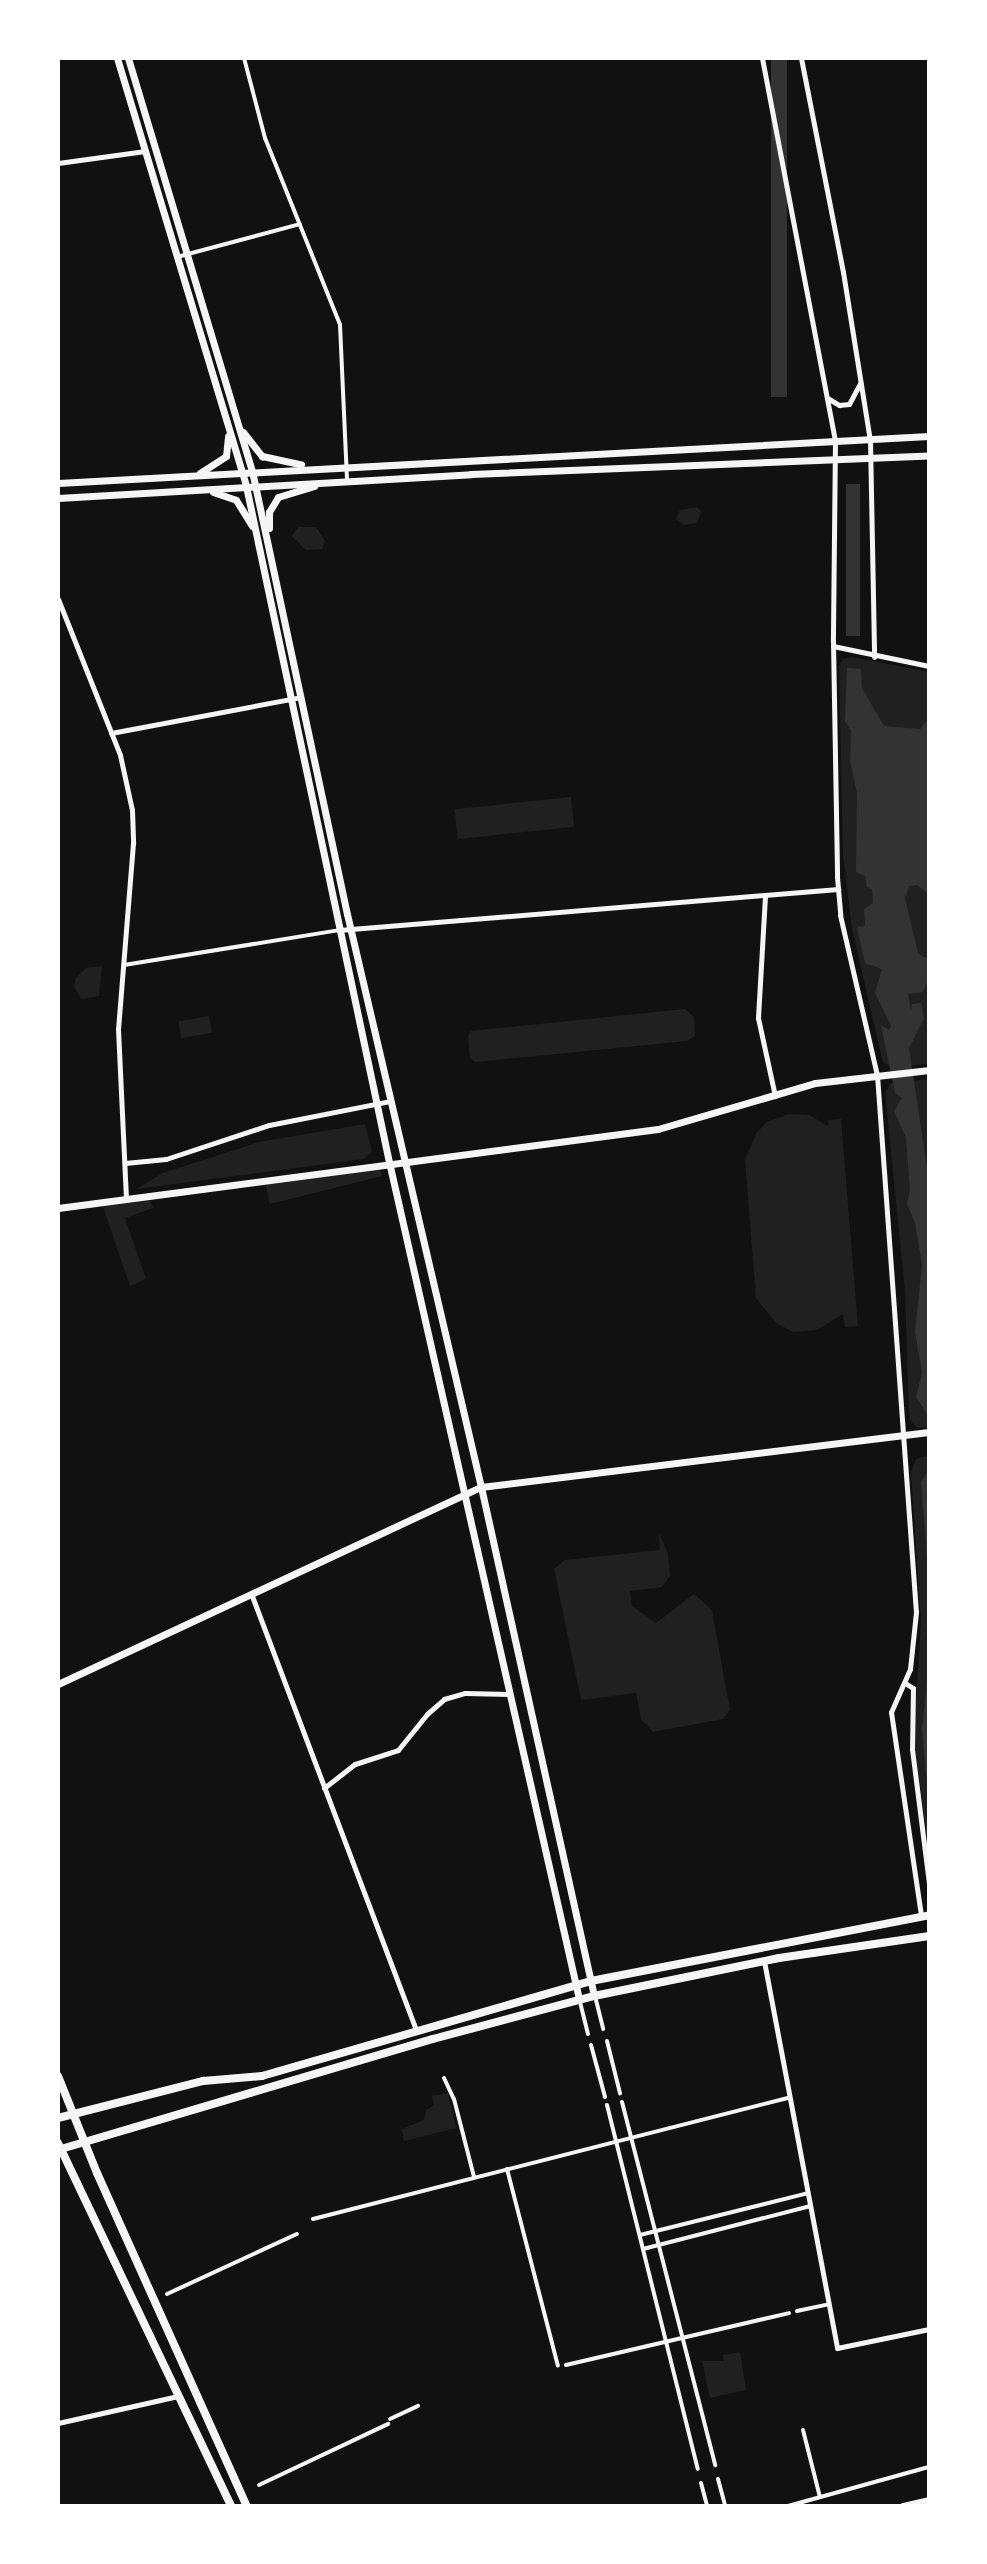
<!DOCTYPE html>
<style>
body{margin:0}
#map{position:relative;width:987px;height:2564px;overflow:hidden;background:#111;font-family:"DM Sans",sans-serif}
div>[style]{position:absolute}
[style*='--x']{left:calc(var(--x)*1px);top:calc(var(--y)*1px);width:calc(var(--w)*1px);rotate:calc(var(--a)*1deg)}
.green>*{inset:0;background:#202020;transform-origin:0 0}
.water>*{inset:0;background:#333;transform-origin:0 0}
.pedestrian>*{height:4px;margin:-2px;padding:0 2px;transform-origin:2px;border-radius:2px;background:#f5f5f5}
.minor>*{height:5px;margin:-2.5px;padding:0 2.5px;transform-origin:2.5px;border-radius:2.5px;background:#f5f5f5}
.tertiary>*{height:7px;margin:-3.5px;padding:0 3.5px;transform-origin:3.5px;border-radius:3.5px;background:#f5f5f5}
.secondary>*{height:7px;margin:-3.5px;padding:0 3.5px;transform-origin:3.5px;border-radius:3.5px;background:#f5f5f5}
.primary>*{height:8px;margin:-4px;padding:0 4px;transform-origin:4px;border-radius:4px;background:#f5f5f5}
span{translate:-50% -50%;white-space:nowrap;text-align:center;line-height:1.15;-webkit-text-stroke:6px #fff;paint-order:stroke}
.frame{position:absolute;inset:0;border:60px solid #fff;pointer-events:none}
</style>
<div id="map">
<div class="green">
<div style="clip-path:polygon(697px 507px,701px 511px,697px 523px,684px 525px,676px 519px,680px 510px)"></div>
<div style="clip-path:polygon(298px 527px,316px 527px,325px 541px,322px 549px,306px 550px,292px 536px)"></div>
<div style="clip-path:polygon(852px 657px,929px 672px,929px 1064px,895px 1067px,883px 1063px,852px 929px,843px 854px,839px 666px,843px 659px)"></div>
<div style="left:571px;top:797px;width:30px;height:117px;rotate:84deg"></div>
<div style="clip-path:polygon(102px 966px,99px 996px,81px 999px,74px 986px,76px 978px,86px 968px)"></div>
<div style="clip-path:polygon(685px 1009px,694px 1017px,695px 1036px,687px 1041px,475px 1062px,470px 1058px,468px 1037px,471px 1031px)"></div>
<div style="left:209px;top:1016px;width:17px;height:31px;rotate:80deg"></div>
<div style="clip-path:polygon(929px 1079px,929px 1427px,918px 1428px,911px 1422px,909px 1414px,905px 1291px,885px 1093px,891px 1083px)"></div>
<div style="clip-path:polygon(789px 1114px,809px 1115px,828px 1126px,828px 1120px,841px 1119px,858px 1326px,845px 1327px,843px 1314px,817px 1330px,793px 1332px,776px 1323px,756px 1298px,745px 1159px,757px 1132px,767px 1122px)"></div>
<div style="clip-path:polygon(365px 1124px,372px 1152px,363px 1159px,136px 1189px,163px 1173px,259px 1142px)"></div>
<div style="clip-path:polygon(379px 1167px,382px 1176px,270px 1204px,265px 1182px)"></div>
<div style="clip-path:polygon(150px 1200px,153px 1208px,125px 1218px,146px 1279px,130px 1286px,103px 1207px)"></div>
<div style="clip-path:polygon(929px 1455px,929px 1856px,916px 1751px,915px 1714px,921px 1621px,911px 1472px,916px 1459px)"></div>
<div style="clip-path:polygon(659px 1533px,668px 1554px,670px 1576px,662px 1587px,630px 1591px,632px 1606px,656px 1623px,694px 1594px,706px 1604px,712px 1611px,730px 1710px,723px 1719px,653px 1732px,641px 1719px,636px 1693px,581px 1700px,554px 1569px,565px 1560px,660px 1550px)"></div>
<div style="clip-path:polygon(448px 2093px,456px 2128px,404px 2141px,402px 2129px,424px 2120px,426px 2110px,434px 2105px,432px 2096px)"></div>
<div style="clip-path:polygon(740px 2352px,746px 2390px,710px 2398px,702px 2361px,724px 2361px,723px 2355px)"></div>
</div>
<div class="water">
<div style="left:771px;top:58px;width:16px;height:339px"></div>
<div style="left:846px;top:484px;width:14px;height:152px"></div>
<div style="clip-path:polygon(847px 668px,861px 669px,862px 688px,884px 726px,920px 729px,929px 718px,929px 894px,917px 885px,909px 886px,905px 898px,918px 953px,925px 958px,929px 955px,929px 978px,923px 992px,908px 994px,911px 1011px,912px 1004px,921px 1003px,924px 1018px,909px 1048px,929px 1181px,929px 1431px,928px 1416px,916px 1397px,922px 1373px,915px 1332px,922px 1264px,915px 1223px,907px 1204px,910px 1190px,906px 1138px,894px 1111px,902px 1098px,895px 1093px,881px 1025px,889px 1030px,891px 1026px,875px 993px,882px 969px,865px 963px,857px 927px,865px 926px,864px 909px,873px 903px,872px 889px,867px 887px,865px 876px,856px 872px,857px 793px,850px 761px,851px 731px,845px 721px)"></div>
<div style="clip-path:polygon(929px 1469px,929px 1583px,921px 1482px)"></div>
<div style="clip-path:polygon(929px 1663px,929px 1777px,926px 1776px,922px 1730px)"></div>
</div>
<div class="pedestrian">
<div style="--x:244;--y:58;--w:83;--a:75.3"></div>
<div style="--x:265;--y:138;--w:201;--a:68.1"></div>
<div style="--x:340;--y:325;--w:156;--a:87.4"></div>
<div style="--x:177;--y:257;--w:127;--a:-15"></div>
<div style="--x:124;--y:965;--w:218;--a:-9.2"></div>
<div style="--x:595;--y:1996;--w:34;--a:76"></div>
<div style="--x:580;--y:2002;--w:33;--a:76"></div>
<div style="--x:607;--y:2041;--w:54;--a:76"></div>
<div style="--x:591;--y:2045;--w:54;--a:74.9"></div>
<div style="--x:444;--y:2078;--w:23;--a:65"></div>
<div style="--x:454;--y:2099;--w:81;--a:75.6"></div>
<div style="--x:622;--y:2102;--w:375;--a:75.6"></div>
<div style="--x:607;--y:2105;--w:375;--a:76"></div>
<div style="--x:507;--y:2169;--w:203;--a:75.5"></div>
<div style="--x:313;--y:2219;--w:492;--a:-14.3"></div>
<div style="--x:640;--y:2235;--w:173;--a:-14"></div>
<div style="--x:643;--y:2249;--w:173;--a:-14.4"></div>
<div style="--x:167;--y:2294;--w:143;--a:-24.8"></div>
<div style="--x:797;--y:2311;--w:33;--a:-12"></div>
<div style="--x:566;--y:2365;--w:229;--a:-13.1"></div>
<div style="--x:390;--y:2419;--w:31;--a:-25"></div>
<div style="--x:803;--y:2430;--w:69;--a:75.8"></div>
<div style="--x:718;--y:2479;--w:28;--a:75"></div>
<div style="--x:701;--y:2483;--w:24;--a:75"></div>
<div style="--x:259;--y:2485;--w:143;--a:-25.3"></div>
<div style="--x:788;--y:2506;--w:146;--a:-15.5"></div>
</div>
<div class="minor">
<div style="--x:762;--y:58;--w:390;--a:79.2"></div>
<div style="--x:835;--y:441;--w:201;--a:90.6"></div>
<div style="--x:833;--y:642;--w:235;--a:89"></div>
<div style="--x:837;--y:877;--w:38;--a:85"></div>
<div style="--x:840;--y:915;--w:164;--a:77"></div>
<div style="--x:877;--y:1075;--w:538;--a:85.85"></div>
<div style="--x:916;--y:1612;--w:57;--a:96"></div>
<div style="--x:910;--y:1669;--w:47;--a:113.8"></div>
<div style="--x:891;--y:1712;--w:206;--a:81.6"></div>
<div style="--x:801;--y:58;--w:218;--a:78.9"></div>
<div style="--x:843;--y:272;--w:170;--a:80.9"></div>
<div style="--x:870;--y:440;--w:217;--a:88.9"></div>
<div style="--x:58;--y:163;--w:88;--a:-7.9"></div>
<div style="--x:829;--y:399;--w:12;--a:31"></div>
<div style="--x:839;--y:405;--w:10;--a:-6"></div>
<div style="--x:849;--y:404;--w:24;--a:-62"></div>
<div style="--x:58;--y:599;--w:168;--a:68.3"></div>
<div style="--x:120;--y:755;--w:56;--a:77.7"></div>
<div style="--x:132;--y:810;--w:33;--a:88"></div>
<div style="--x:133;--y:843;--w:187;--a:94.6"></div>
<div style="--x:118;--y:1029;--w:169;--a:87.3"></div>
<div style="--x:833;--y:646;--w:98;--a:11.8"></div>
<div style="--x:111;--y:733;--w:193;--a:-10.7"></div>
<div style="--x:765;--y:896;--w:122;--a:93.3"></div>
<div style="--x:758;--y:1018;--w:80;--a:77.7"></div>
<div style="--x:339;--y:930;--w:501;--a:-4.7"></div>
<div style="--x:125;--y:1163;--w:41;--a:-5.6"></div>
<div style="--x:166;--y:1159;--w:108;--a:-18.3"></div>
<div style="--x:269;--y:1125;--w:123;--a:-11.2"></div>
<div style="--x:252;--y:1596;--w:465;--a:69.3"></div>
<div style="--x:905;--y:1683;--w:9;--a:32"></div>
<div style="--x:913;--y:1688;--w:61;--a:90.9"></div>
<div style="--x:912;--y:1749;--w:135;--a:82.8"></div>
<div style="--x:324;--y:1788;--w:39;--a:-38"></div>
<div style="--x:355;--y:1764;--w:45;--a:-18"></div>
<div style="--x:398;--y:1750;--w:46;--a:-51.1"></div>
<div style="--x:427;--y:1714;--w:23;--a:-41"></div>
<div style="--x:444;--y:1699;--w:22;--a:-16"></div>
<div style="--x:465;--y:1693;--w:44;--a:1.3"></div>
<div style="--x:764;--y:1961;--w:394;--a:79.3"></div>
<div style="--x:837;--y:2348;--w:94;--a:-11.7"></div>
<div style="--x:58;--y:2423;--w:123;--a:-12.7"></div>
</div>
<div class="tertiary">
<div style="--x:58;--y:1208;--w:605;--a:-7.5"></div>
<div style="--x:658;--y:1129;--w:164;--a:-16.3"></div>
<div style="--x:815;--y:1083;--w:115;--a:-6.5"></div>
<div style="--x:58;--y:1684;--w:467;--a:-25"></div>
<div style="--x:481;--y:1487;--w:451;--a:-7"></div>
<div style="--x:903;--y:2506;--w:27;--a:-13"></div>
</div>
<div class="secondary">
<div style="--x:117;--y:58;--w:447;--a:73.2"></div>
<div style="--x:246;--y:486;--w:691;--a:78.06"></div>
<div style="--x:389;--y:1162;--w:858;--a:77.21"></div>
<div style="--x:128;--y:58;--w:431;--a:73.3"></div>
<div style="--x:252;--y:471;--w:453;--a:77.9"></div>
<div style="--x:347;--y:914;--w:588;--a:76.84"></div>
<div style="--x:481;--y:1487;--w:521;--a:77.48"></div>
<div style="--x:243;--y:432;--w:31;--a:52"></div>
<div style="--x:262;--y:456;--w:40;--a:12"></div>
<div style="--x:200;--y:473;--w:31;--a:-33"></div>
<div style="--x:226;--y:456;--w:20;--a:-84"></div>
<div style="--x:58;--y:483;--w:872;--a:-3.09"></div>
<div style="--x:213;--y:492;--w:24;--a:19"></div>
<div style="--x:236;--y:500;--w:31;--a:58"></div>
<div style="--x:58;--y:498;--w:414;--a:-3.3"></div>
<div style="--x:471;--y:474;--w:458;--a:-2.3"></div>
<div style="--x:269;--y:528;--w:16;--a:-90"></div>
<div style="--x:269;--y:512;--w:17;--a:-59"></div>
<div style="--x:278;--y:497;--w:38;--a:-17"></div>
</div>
<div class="primary">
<div style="--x:58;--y:2076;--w:105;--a:68.1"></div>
<div style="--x:97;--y:2173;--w:365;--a:65.8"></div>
<div style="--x:58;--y:2118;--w:150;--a:-14.3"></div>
<div style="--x:203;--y:2081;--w:59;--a:-4.8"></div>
<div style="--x:262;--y:2076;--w:342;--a:-16.1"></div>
<div style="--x:591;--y:1981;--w:344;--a:-11"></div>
<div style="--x:58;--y:2143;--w:402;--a:64.5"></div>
<div style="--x:61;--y:2149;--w:388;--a:-16.5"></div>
<div style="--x:433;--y:2039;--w:167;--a:-15"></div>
<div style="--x:594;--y:1996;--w:189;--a:-11.6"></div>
<div style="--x:779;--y:1958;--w:152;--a:-8.3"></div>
</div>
<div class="frame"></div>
</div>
